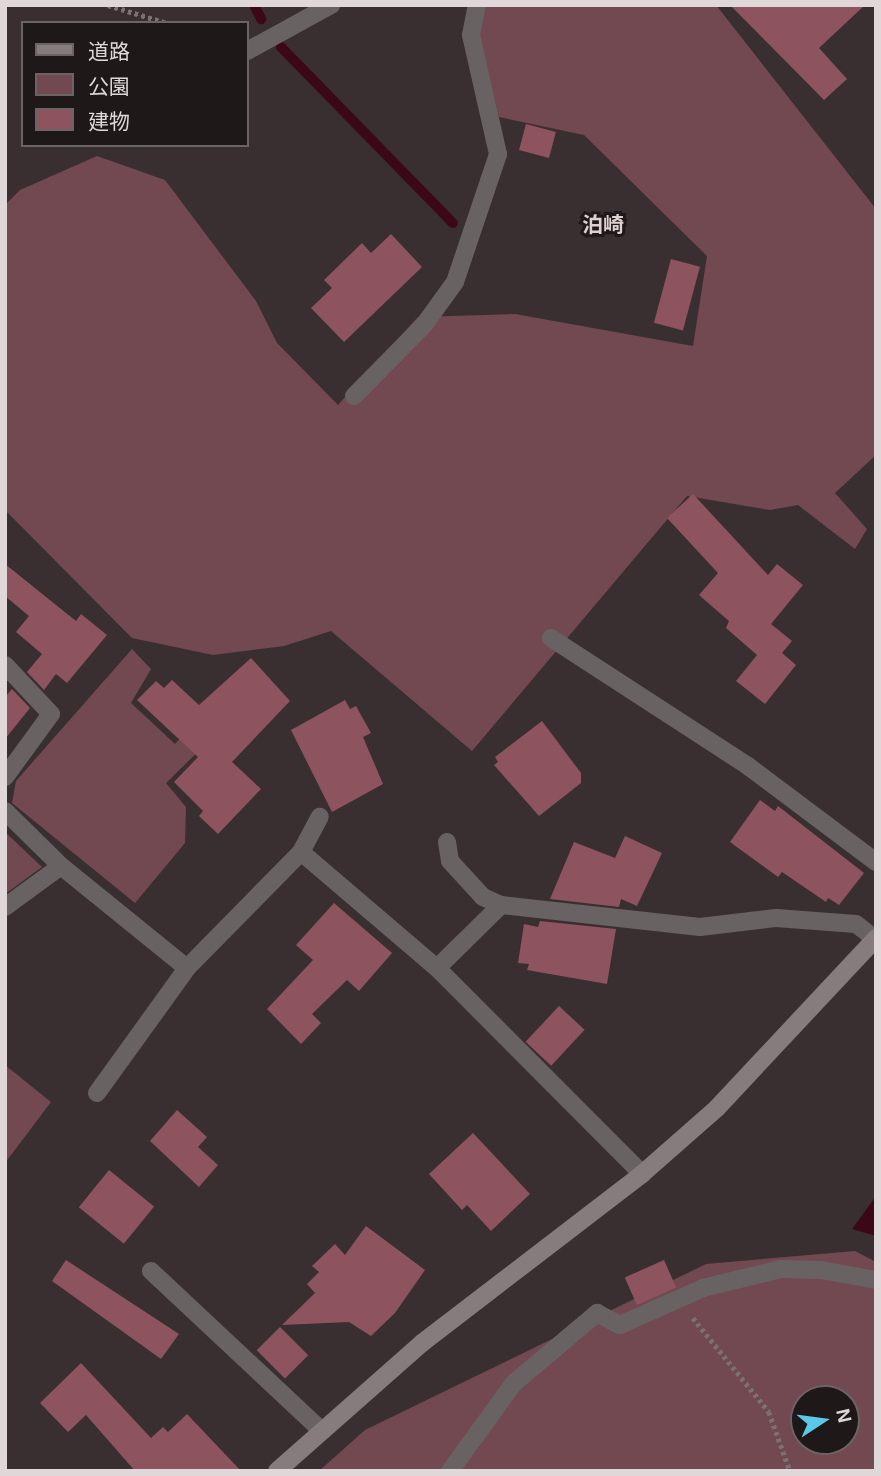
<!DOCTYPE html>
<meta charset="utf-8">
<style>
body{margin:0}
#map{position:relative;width:881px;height:1476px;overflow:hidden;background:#3a2f30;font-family:Helvetica,"Noto Sans JP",sans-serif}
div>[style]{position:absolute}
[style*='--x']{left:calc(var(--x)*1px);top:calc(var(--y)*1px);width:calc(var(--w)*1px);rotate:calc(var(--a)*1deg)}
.green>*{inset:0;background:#724950}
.water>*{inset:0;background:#3a0817}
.stream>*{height:10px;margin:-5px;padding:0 5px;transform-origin:5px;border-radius:5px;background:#3a0817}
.building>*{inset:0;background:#8d535e;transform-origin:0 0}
.path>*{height:4.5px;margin-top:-2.25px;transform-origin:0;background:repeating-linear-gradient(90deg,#7b7172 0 3.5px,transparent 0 7px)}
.lane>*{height:18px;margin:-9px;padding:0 9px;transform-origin:9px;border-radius:9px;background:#686263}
.street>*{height:18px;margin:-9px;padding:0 9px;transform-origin:9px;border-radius:9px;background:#686263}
.secondary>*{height:18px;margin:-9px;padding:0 9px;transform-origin:9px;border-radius:9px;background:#867c7e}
span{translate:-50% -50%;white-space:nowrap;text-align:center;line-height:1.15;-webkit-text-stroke:6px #1e1819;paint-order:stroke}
.quarter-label{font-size:21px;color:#decfd0;font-weight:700}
.frame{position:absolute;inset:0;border:7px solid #dfd7d8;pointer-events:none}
.legend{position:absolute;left:21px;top:21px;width:228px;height:126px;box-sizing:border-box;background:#1e1819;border:2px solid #6b6465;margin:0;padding:9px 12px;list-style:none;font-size:21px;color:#dfd7d8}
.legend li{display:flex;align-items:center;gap:14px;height:35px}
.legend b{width:35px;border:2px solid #6b6465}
.north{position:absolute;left:790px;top:1385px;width:70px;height:70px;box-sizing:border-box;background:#1e1819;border:2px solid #6b6465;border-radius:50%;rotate:77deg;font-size:19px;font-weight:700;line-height:28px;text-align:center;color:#dfd7d8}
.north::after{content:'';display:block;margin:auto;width:24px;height:32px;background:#5ac8e6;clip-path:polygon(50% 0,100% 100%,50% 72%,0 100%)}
</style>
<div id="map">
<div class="green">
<div style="clip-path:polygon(485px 5px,716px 5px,876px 209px,876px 455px,835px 493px,867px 529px,855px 549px,798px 505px,770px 510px,687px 496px,472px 751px,331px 631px,284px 646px,213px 655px,132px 638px,5px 510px,5px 205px,20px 190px,97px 156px,165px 180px,256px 301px,277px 343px,338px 405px,418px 317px,515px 314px,693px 346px,707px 256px,584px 135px,499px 117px,479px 36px)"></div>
<div style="clip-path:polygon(132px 649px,151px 669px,131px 703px,175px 744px,201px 714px,218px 732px,166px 783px,186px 807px,185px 843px,135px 903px,12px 803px,16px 781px)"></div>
<div style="clip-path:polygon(5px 832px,42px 867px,5px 894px)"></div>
<div style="clip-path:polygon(5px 1065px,51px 1102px,5px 1163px)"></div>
<div style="clip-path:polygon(evenodd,855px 1251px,876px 1262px,876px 1471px,319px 1471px,365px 1430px,706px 1264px,855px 1251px,804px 1399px,846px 1399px,846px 1441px,804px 1441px,804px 1399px)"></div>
</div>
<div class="water">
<div style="clip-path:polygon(876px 1196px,876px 1236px,852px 1229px)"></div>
</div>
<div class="stream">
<div style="--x:254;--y:5;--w:16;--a:63"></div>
<div style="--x:281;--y:47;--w:246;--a:45.7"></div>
</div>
<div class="building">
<div style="clip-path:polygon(730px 5px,865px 5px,819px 48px,847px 79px,824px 100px)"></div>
<div style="left:526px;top:124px;width:31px;height:27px;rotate:15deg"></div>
<div style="clip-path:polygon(391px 234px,422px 267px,344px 342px,311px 308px,332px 288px,324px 280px,362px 243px,371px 253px)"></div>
<div style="left:671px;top:259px;width:30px;height:66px;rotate:15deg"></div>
<div style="clip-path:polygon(693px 494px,768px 575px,777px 564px,803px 585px,771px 624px,792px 641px,782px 653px,796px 665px,765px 704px,736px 681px,757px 655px,726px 628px,729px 621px,699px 595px,718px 573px,667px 518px)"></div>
<div style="clip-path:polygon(5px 564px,76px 621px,81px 614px,107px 635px,67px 683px,56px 674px,44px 690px,27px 672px,42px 654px,16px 632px,29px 616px,5px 596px)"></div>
<div style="clip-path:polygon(251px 658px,290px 701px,232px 762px,261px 789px,218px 834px,199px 816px,203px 811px,174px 782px,198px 757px,137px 700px,156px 681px,164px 688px,172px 680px,199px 705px)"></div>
<div style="clip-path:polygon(12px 689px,30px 708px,5px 739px,5px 697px)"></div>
<div style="clip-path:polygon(345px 700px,350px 709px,356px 706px,371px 733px,363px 737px,383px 784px,332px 812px,291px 730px)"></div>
<div style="clip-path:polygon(542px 721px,581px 773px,581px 783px,539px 816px,494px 765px,498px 762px,495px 757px)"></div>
<div style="clip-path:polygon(760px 800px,775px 811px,778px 806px,864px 873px,839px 905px,828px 898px,826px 902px,782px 872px,778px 877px,730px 842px)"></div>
<div style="clip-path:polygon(625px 836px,662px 853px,637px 906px,621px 899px,619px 907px,550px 899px,574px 842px,615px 858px)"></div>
<div style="clip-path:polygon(334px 903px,392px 953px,359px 991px,347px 980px,312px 1014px,321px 1023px,301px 1044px,267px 1009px,313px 960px,296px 945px)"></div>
<div style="clip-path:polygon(540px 921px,616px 929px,607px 984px,527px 970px,529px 964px,518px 963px,524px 924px,538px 927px)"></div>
<div style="left:559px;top:1006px;width:35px;height:49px;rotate:43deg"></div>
<div style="clip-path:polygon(177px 1110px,207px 1137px,198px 1147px,218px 1165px,199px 1187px,150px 1141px)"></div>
<div style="clip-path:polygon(473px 1133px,530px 1194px,491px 1231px,467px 1205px,462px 1210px,429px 1174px)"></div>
<div style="left:109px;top:1170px;width:58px;height:48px;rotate:39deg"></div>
<div style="clip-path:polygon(366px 1226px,425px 1270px,395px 1313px,371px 1336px,349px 1322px,282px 1325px,315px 1293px,307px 1284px,319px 1272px,312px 1266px,335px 1244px,345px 1255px)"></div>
<div style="clip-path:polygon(66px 1260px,179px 1334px,161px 1359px,52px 1281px)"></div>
<div style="left:664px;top:1260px;width:30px;height:43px;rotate:66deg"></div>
<div style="left:280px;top:1327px;width:40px;height:33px;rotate:45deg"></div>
<div style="clip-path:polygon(81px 1363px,151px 1438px,163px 1427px,168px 1432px,187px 1414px,241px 1471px,135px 1471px,86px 1415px,68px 1432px,40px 1403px)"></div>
</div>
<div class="path">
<div style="--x:108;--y:5;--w:62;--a:17"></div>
<div style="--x:693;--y:1318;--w:121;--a:51"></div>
<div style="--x:769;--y:1412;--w:63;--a:70.4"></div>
</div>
<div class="lane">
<div style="--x:301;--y:852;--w:40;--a:-62"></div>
<div style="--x:450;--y:1471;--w:109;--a:-54"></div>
<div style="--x:514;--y:1383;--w:109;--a:-40.1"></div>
</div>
<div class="street">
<div style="--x:247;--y:51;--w:96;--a:-28.7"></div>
<div style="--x:354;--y:396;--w:100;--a:-45.4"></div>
<div style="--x:424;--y:325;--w:53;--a:-54.2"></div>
<div style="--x:455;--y:282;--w:135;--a:-71.4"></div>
<div style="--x:498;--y:154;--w:122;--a:-102.8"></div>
<div style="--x:471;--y:35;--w:31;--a:-79"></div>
<div style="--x:551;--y:638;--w:235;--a:33"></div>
<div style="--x:748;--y:766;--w:160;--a:36.9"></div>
<div style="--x:5;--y:665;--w:67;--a:46.8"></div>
<div style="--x:51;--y:714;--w:78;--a:126.1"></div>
<div style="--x:5;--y:811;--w:78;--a:44.5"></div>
<div style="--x:447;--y:842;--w:19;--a:81"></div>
<div style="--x:450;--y:861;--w:49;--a:47.5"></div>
<div style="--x:483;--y:897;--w:20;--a:24"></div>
<div style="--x:5;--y:907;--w:69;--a:-36.2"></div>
<div style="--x:61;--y:866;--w:162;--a:39"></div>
<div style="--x:437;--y:968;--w:90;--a:-44.5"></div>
<div style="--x:501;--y:905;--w:200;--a:6.3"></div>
<div style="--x:700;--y:927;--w:77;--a:-6.8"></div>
<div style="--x:776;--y:918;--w:80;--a:4.3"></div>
<div style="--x:856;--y:924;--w:24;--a:38"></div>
<div style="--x:97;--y:1093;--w:154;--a:-54.2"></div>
<div style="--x:187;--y:968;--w:163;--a:-45.5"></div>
<div style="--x:301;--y:852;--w:179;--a:40.5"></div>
<div style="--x:437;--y:968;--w:291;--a:45.1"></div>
<div style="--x:151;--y:1271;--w:233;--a:43.1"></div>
<div style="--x:597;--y:1313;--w:26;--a:28"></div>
<div style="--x:620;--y:1325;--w:91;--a:-24"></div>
<div style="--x:703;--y:1288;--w:80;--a:-13.7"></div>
<div style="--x:781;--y:1269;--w:40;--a:1.4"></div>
<div style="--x:821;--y:1270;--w:56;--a:10.3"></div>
</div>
<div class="secondary">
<div style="--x:277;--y:1471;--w:193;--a:-41.4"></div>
<div style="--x:422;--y:1343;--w:277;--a:-37.5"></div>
<div style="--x:642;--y:1174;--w:100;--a:-41.3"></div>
<div style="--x:717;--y:1108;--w:233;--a:-46.9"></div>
</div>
<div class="quarter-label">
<span style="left:603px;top:225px">泊崎</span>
</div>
<div class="frame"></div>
<ul class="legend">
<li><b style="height:9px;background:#867c7e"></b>道路</li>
<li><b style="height:19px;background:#724950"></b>公園</li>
<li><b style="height:19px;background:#8d535e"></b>建物</li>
</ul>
<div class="north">N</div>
</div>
